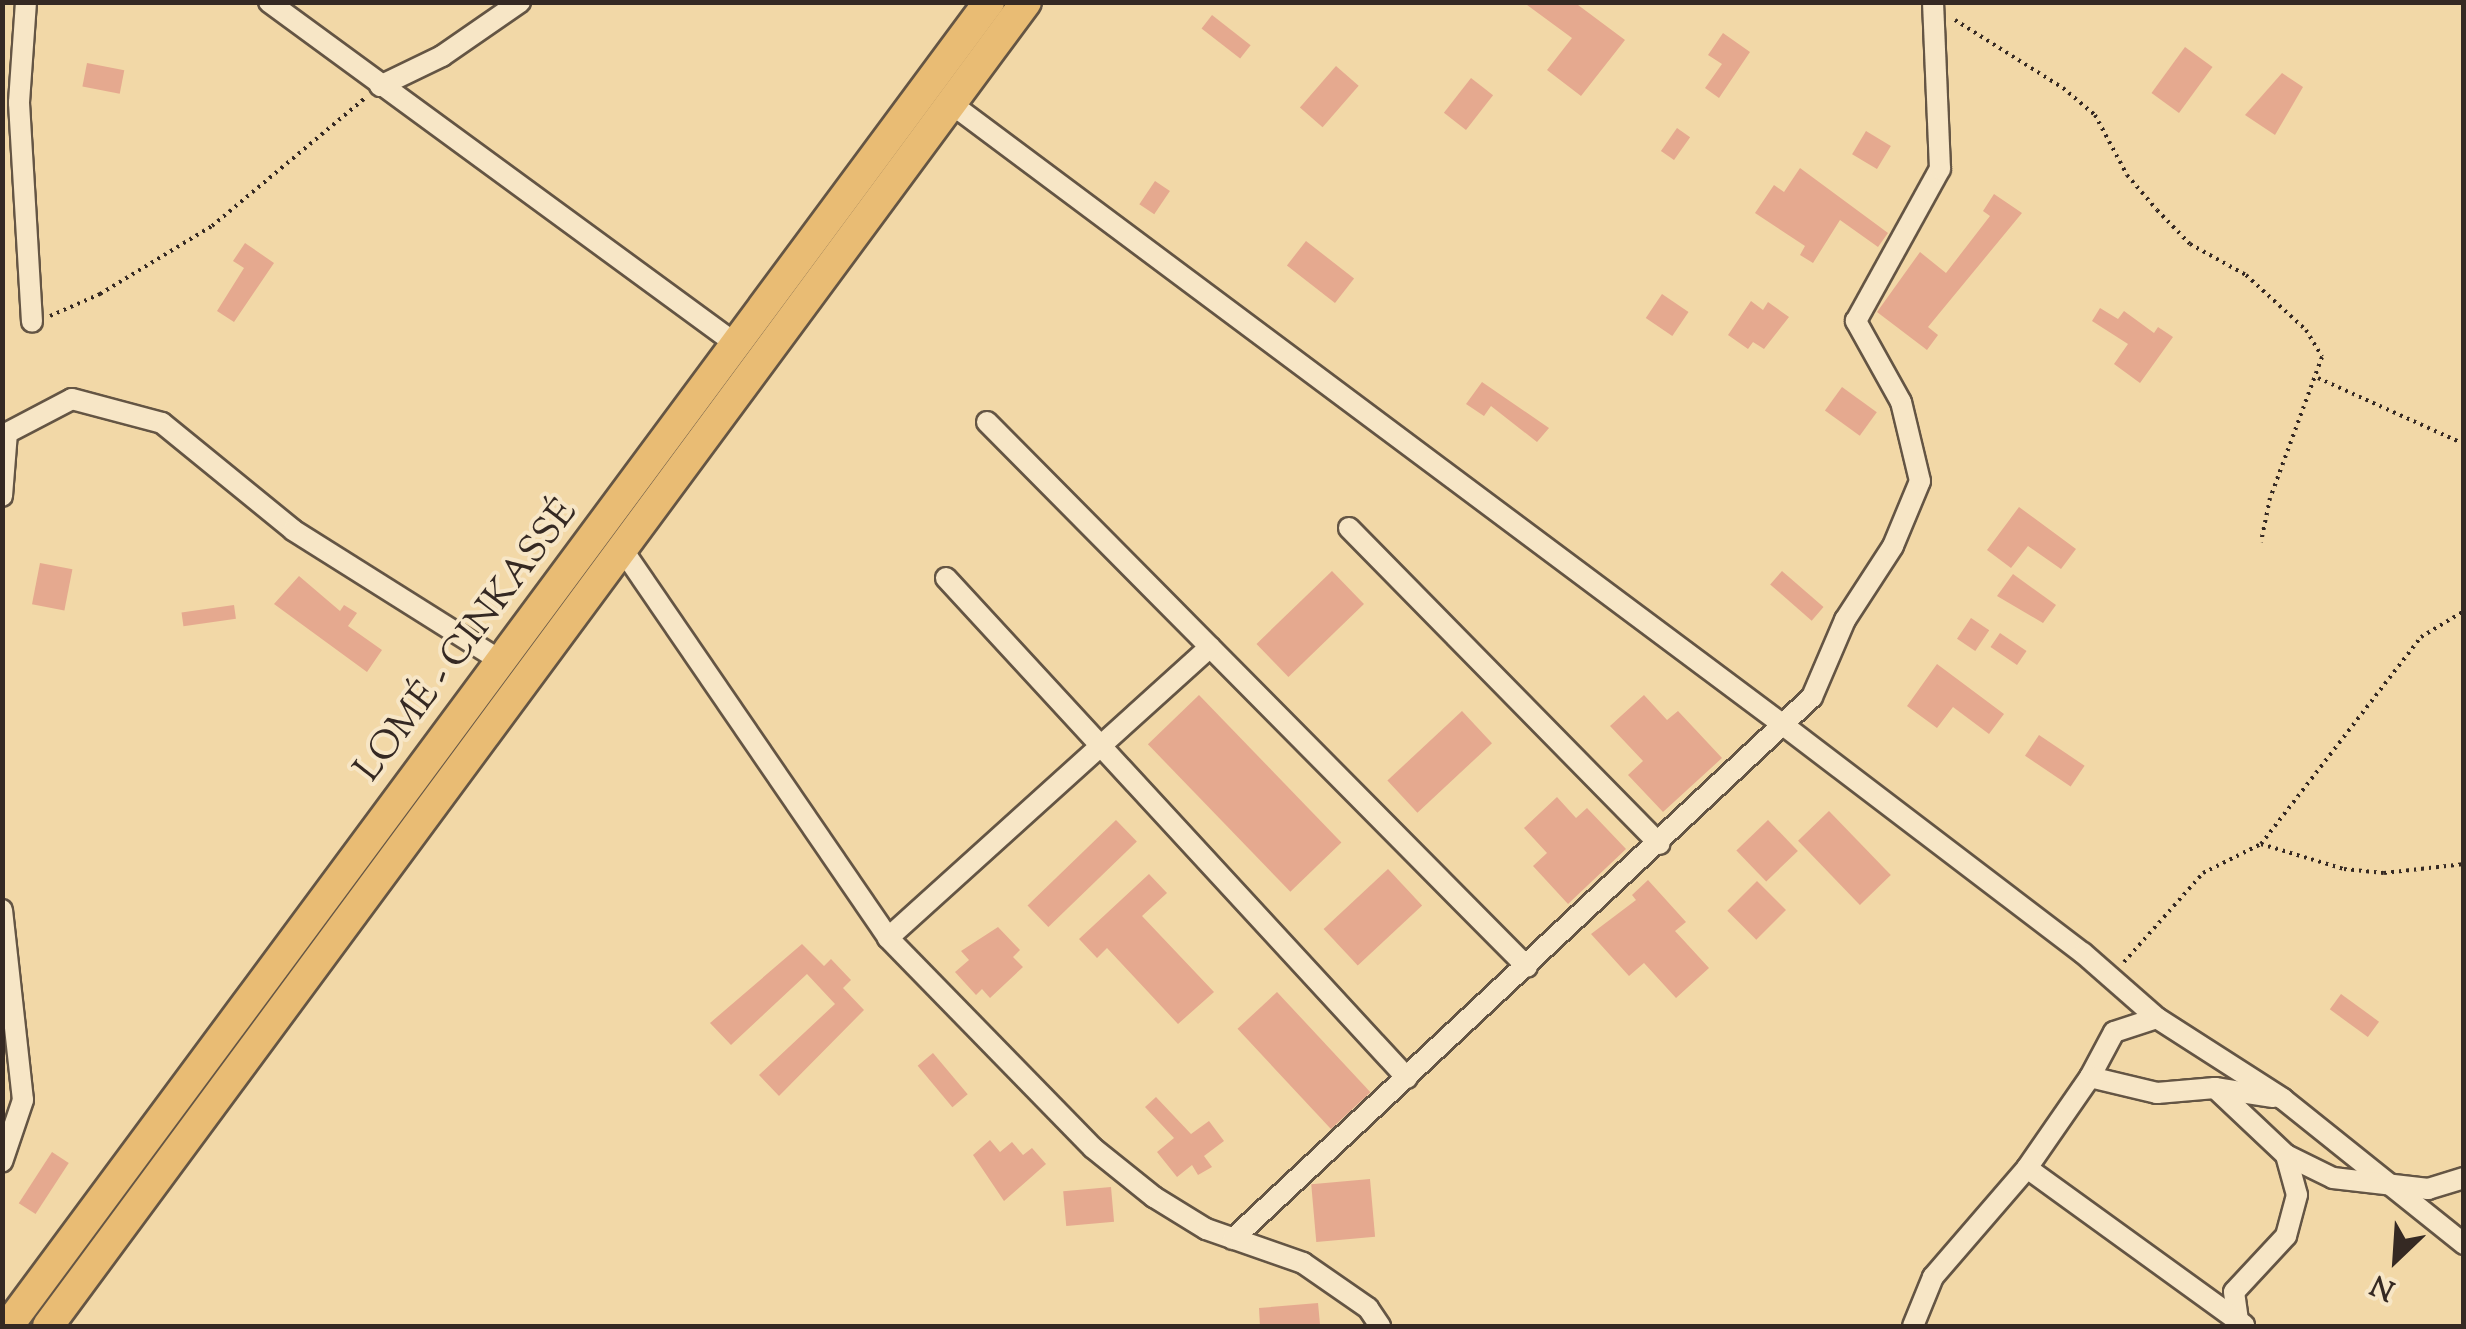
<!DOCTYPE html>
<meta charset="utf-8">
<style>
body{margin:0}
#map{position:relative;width:2466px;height:1329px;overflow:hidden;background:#f2d8a7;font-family:"Sorts Mill Goudy",serif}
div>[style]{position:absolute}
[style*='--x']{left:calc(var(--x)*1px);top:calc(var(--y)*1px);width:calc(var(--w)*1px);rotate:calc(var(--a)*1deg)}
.building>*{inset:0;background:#e5a98f;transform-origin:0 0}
.path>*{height:4px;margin-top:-2px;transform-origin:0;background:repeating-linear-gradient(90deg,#352923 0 2.5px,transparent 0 7.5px)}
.roads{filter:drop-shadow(2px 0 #645544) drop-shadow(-2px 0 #645544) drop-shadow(0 2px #645544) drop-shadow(0 -2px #645544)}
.minor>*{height:20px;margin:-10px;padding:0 10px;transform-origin:10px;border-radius:10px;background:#f7e6c6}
.highway>*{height:30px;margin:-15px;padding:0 15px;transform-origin:15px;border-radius:15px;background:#e9bc74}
span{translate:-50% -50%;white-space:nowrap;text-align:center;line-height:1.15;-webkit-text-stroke:8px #f7e6c6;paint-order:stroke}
.street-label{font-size:38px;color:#352923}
.frame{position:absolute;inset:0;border:5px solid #352923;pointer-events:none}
.north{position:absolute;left:2346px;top:1209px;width:100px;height:100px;-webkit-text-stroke:8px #f7e6c6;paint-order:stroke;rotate:205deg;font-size:28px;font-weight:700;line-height:40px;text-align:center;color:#352923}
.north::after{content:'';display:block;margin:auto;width:35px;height:45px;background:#352923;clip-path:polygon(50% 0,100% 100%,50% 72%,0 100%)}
</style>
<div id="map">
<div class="building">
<div style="clip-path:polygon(1523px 2px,1574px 2px,1625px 40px,1581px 96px,1547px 70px,1572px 38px)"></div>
<div style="left:1212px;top:15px;width:49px;height:17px;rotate:38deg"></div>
<div style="clip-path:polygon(1723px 33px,1750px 52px,1719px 98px,1705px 88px,1722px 64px,1708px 55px)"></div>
<div style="left:2185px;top:47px;width:34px;height:57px;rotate:36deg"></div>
<div style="left:87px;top:63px;width:38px;height:24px;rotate:11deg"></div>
<div style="left:1336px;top:66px;width:30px;height:55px;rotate:41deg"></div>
<div style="clip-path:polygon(2282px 73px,2303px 87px,2275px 135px,2245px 115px)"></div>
<div style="left:1471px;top:78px;width:28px;height:44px;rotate:38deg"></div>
<div style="left:1677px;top:128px;width:16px;height:28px;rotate:35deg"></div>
<div style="left:1866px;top:131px;width:29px;height:27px;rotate:31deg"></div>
<div style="clip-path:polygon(1800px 168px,1888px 233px,1878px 247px,1840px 220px,1813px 263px,1800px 255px,1805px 246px,1755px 213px,1774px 185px,1784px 192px)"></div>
<div style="left:1155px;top:181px;width:18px;height:28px;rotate:34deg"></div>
<div style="clip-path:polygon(1994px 194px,2022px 213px,1928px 327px,1938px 335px,1927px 350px,1877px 312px,1920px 252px,1946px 273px,1990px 216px,1983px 211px)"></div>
<div style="left:1306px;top:241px;width:61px;height:31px;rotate:38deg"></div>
<div style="clip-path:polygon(245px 243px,274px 263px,234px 322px,217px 311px,244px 268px,233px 261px)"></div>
<div style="left:1662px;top:294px;width:32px;height:29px;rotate:34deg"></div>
<div style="clip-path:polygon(1751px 301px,1763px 310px,1768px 302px,1789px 317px,1764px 349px,1753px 342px,1748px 349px,1728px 335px)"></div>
<div style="clip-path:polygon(2100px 308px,2118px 319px,2124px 311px,2154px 333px,2158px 327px,2173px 337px,2140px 383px,2114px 364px,2128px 344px,2092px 321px)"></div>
<div style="clip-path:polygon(1482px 382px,1549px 428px,1537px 442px,1491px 406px,1484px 416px,1466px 404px)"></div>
<div style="left:1842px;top:387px;width:43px;height:29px;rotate:36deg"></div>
<div style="clip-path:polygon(2019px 507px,2076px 549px,2061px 569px,2028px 546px,2011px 568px,1987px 550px)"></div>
<div style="left:40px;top:563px;width:33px;height:42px;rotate:11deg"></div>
<div style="left:1332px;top:571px;width:46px;height:105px;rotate:46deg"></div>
<div style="left:1782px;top:571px;width:55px;height:18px;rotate:41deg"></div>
<div style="clip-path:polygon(2013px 574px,2056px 605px,2043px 623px,1997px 596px)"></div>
<div style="clip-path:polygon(299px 576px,340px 611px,344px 605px,357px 613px,348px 626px,382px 650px,367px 672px,274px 604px)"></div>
<div style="left:234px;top:605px;width:14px;height:53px;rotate:82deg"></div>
<div style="left:1971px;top:618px;width:22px;height:25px;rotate:34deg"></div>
<div style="left:2000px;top:633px;width:32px;height:17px;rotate:34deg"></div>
<div style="clip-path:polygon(1937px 664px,2004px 714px,1989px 734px,1953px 707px,1937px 728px,1907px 706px)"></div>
<div style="left:1199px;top:695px;width:205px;height:71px;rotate:46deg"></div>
<div style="clip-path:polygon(1644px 695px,1667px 720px,1678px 711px,1722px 758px,1663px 812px,1628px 775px,1643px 761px,1610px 726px)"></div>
<div style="left:1462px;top:711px;width:44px;height:102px;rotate:47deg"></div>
<div style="left:2039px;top:735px;width:55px;height:25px;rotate:34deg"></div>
<div style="clip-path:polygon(1557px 797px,1576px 818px,1587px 808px,1626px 849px,1568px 904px,1533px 866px,1547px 853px,1524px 828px)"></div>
<div style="left:1829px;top:811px;width:89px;height:43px;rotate:46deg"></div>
<div style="left:1116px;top:820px;width:30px;height:123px;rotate:46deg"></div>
<div style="left:1768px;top:820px;width:43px;height:44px;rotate:46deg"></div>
<div style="left:1388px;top:869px;width:50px;height:88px;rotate:47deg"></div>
<div style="clip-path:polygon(1149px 874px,1167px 893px,1142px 916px,1214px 992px,1178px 1024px,1107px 948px,1097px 958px,1079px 939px)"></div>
<div style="clip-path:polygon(1648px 880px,1686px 922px,1675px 931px,1709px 968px,1676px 998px,1644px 963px,1629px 976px,1591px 934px,1636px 900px,1632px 895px)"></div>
<div style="left:1757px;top:881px;width:41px;height:42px;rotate:45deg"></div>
<div style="clip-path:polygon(998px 927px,1020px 950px,1013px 957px,1023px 967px,990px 998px,982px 989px,976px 995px,955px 972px,969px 960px,961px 951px)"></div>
<div style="clip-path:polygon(802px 944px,824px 966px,831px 959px,851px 980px,843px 988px,864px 1010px,779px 1096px,759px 1075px,835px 1004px,807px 974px,731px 1045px,710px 1023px)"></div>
<div style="left:1277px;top:992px;width:137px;height:54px;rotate:47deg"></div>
<div style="left:2341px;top:994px;width:47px;height:19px;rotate:36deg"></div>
<div style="left:933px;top:1053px;width:54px;height:20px;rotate:50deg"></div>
<div style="clip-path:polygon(1156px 1097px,1191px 1134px,1209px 1121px,1224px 1141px,1204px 1156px,1212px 1167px,1198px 1175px,1192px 1165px,1177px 1177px,1157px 1152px,1174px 1138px,1145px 1107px)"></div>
<div style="clip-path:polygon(990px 1140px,1000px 1152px,1012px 1142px,1023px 1155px,1032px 1148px,1046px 1164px,1004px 1201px,973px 1155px)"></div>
<div style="left:52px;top:1152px;width:20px;height:61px;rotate:33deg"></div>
<div style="left:1370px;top:1179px;width:58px;height:59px;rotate:85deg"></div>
<div style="left:1111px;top:1187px;width:35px;height:48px;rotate:85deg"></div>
<div style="clip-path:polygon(1318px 1303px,1320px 1324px,1260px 1326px,1259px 1308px)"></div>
</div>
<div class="path">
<div style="--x:1955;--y:20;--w:128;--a:32.2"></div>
<div style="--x:2063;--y:88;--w:42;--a:40.2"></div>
<div style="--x:2095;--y:115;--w:68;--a:61.9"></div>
<div style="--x:2127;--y:175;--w:46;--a:49.4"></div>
<div style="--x:2157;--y:210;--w:47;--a:45.9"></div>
<div style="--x:2190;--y:244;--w:64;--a:29"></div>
<div style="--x:2246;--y:275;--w:81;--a:42.5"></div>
<div style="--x:2306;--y:330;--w:31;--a:59"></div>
<div style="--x:2322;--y:357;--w:150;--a:110.2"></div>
<div style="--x:2270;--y:498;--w:45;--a:101.6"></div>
<div style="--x:50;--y:316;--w:55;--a:-23.7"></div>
<div style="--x:100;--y:294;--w:131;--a:-31.3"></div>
<div style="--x:212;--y:226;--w:199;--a:-39.9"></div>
<div style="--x:2318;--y:378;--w:160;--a:24.3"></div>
<div style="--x:2261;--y:844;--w:262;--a:-52.3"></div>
<div style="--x:2421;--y:637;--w:50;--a:-31.2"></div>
<div style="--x:2124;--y:962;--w:119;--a:-48.4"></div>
<div style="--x:2203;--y:873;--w:65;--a:-26.6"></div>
<div style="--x:2261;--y:844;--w:87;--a:16.8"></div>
<div style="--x:2344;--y:869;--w:40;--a:5.7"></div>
<div style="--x:2384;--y:873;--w:81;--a:-6.4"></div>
</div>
<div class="roads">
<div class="minor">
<div style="--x:26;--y:2;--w:101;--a:94"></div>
<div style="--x:19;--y:103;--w:219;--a:86.6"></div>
<div style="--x:269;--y:2;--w:579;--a:36.22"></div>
<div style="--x:380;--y:86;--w:69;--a:-25.8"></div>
<div style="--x:442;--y:56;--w:95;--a:-34.7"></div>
<div style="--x:953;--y:105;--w:1040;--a:36.75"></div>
<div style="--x:1786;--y:727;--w:373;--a:37.3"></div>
<div style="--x:2083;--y:953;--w:98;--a:41.3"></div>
<div style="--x:2157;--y:1018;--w:150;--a:32.7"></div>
<div style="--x:2283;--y:1099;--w:232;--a:38.7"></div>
<div style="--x:987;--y:422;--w:767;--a:45.26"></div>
<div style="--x:2;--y:496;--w:63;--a:-85.5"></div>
<div style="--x:7;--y:433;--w:73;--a:-27.6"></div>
<div style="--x:72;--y:399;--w:93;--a:14.9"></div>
<div style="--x:162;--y:423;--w:169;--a:39.2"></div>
<div style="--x:293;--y:530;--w:248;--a:32.2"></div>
<div style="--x:1349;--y:528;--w:443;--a:45.5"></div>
<div style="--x:620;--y:546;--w:475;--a:55.6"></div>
<div style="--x:888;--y:938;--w:293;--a:45.7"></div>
<div style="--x:1093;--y:1148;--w:78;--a:38.8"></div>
<div style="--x:1154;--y:1197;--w:61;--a:31.6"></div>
<div style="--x:1206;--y:1229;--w:103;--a:19.3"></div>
<div style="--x:1303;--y:1263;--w:79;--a:34.7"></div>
<div style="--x:1368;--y:1308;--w:22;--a:56"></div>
<div style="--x:946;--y:578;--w:680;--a:47.32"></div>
<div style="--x:2;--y:910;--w:191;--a:83.7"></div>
<div style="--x:23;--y:1100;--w:65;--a:108.7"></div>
<div style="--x:888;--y:938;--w:434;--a:-42.1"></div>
<div style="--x:2090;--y:1077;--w:51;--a:-61.9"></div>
<div style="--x:2114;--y:1032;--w:45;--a:-18"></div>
<div style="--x:2215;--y:1088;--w:98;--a:43.3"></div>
<div style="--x:2286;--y:1155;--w:41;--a:74.6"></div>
<div style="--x:2297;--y:1195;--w:42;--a:105"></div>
<div style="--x:2286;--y:1236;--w:76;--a:132.9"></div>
<div style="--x:2234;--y:1292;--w:29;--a:82"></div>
<div style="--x:2286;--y:1155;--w:52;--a:26.1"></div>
<div style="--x:2333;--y:1178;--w:96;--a:6.6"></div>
<div style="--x:2428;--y:1189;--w:38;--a:-17"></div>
<div style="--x:2027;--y:1168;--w:268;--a:35.9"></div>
<div style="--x:1233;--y:1239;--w:793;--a:-43.11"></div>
<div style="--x:1812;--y:697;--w:84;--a:-66.8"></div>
<div style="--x:1845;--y:620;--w:88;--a:-57"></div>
<div style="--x:1893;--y:546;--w:70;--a:-67.4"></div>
<div style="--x:1920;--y:481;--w:81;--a:-103.5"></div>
<div style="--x:1901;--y:402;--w:93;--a:-119.1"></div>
<div style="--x:1856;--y:321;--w:174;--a:-61.1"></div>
<div style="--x:1940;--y:169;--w:167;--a:-92.4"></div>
<div style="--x:1913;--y:1326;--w:53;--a:-67.8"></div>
<div style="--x:1933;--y:1277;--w:144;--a:-49.2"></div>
<div style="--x:2027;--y:1168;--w:111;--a:-55.3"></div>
<div style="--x:2090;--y:1077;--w:69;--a:13.4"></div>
<div style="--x:2157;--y:1093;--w:58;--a:-4.9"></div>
<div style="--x:2215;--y:1088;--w:59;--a:8.8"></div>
</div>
<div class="highway">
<div style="--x:8;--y:1326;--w:1648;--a:-53.46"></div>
<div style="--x:48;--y:1326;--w:1646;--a:-53.55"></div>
</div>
</div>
<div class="street-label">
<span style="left:468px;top:642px;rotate:-53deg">LOMÉ - CINKASSÉ</span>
</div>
<div class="frame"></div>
<div class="north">N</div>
</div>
